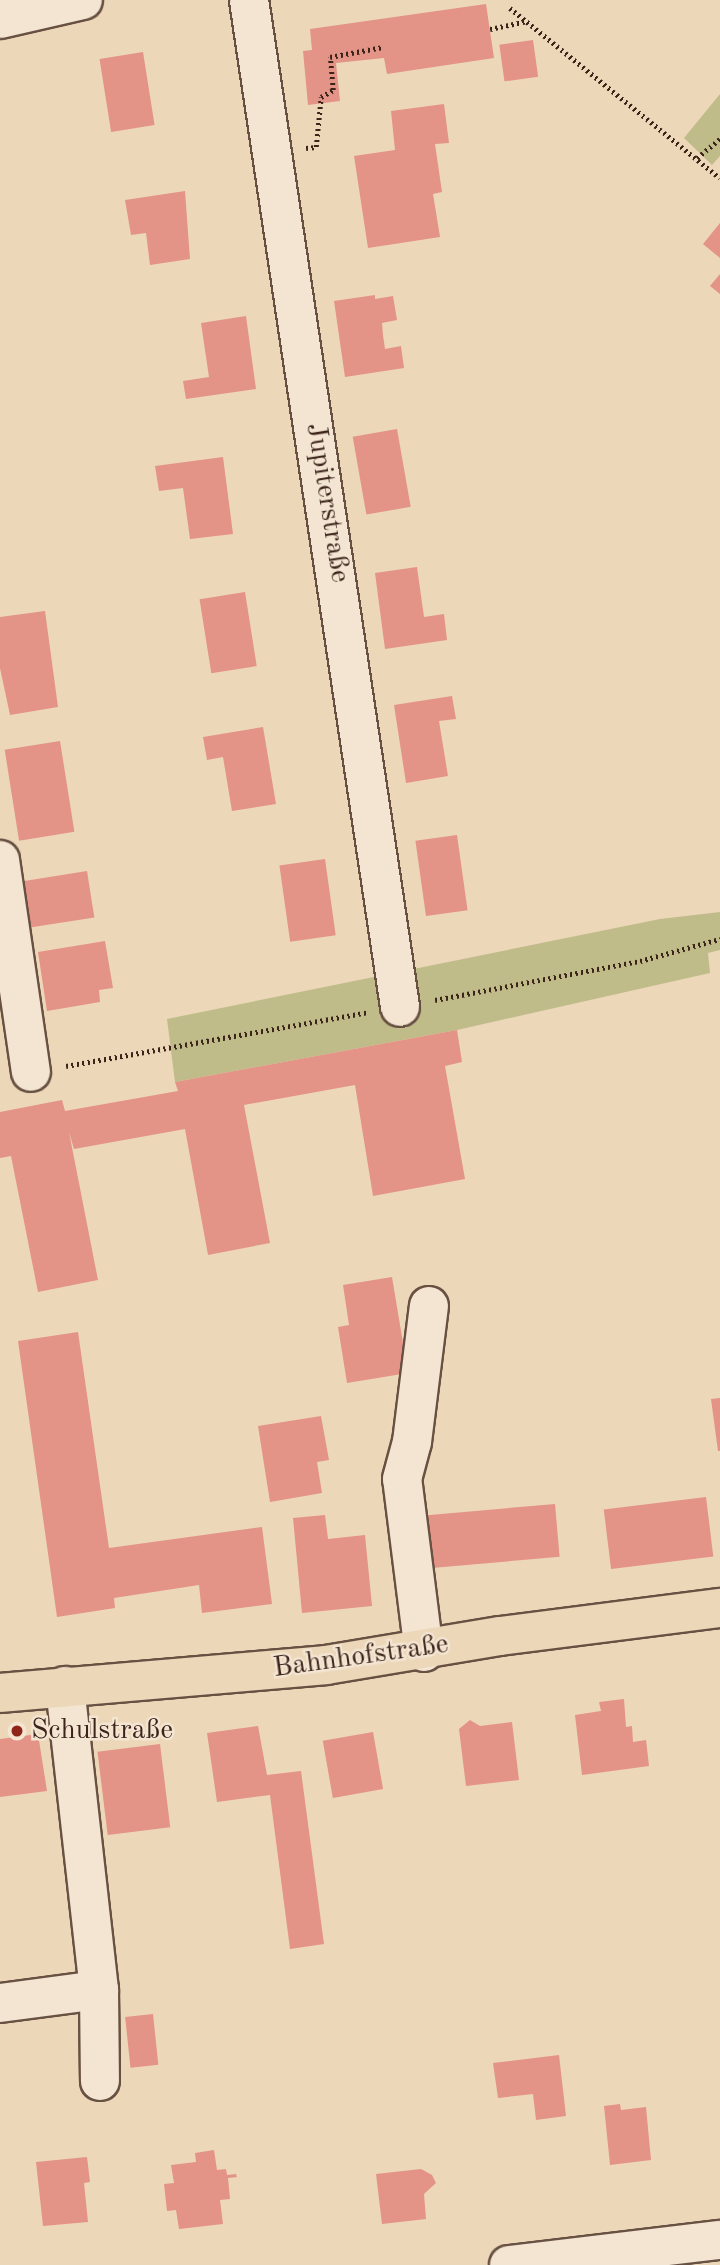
<!DOCTYPE html>
<meta charset="utf-8">
<style>
body{margin:0}
#map{position:relative;width:720px;height:2265px;overflow:hidden;background:#ecd7b9;font-family:"Old Standard TT",serif}
div>[style]{position:absolute}
[style*='--x']{left:calc(var(--x)*1px);top:calc(var(--y)*1px);width:calc(var(--w)*1px);rotate:calc(var(--a)*1deg)}
.green>*{inset:0;background:#c0bc8a}
.building>*{inset:0;background:#e49387;transform-origin:0 0}
.path>*{height:4.5px;margin-top:-2.25px;transform-origin:0;background:repeating-linear-gradient(90deg,#3c241b 0 2px,transparent 0 5.5px)}
.roads{filter:drop-shadow(2px 0 #685142) drop-shadow(-2px 0 #685142) drop-shadow(0 2px #685142) drop-shadow(0 -2px #685142)}
.minor>*{height:38px;margin:-19px;padding:0 19px;transform-origin:19px;border-radius:19px;background:#f3e5d2}
.major>*{height:38px;margin:-19px;padding:0 19px;transform-origin:19px;border-radius:19px;background:#ecd7b9}
.dots>*{width:19px;height:19px;translate:-50% -50%;box-sizing:border-box;border:4px solid #f3e5d2;border-radius:50%}
span{translate:-50% -50%;white-space:nowrap;text-align:center;line-height:1.15;-webkit-text-stroke:5px #f3e5d2;paint-order:stroke}
.street-label{font-size:28px;color:#3c241b}
.poi-label{font-size:28px;color:#3c241b}
.left{translate:0 -50%;text-align:left}
</style>
<div id="map">
<div class="green">
<div style="clip-path:polygon(720px 94px,720px 156px,712px 165px,684px 138px)"></div>
<div style="clip-path:polygon(720px 912px,720px 950px,708px 953px,710px 973px,457px 1030px,175px 1082px,167px 1019px,660px 919px)"></div>
</div>
<div class="building">
<div style="clip-path:polygon(486px 4px,494px 58px,387px 74px,384px 58px,336px 63px,340px 101px,308px 105px,303px 51px,312px 50px,310px 29px)"></div>
<div style="left:533px;top:40px;width:37px;height:34px;rotate:82deg"></div>
<div style="left:143px;top:52px;width:74px;height:44px;rotate:81deg"></div>
<div style="clip-path:polygon(444px 104px,449px 143px,435px 144px,442px 192px,433px 194px,440px 237px,368px 248px,354px 156px,395px 150px,391px 111px)"></div>
<div style="clip-path:polygon(185px 191px,190px 259px,150px 265px,146px 233px,131px 235px,125px 200px)"></div>
<div style="clip-path:polygon(720px 223px,720px 258px,703px 244px)"></div>
<div style="clip-path:polygon(720px 274px,720px 294px,710px 286px)"></div>
<div style="clip-path:polygon(375px 295px,375px 299px,393px 296px,397px 320px,382px 323px,383px 335px,385px 349px,401px 346px,404px 368px,345px 377px,334px 301px)"></div>
<div style="clip-path:polygon(246px 316px,256px 389px,186px 399px,183px 381px,209px 377px,201px 323px)"></div>
<div style="left:397px;top:429px;width:79px;height:45px;rotate:80deg"></div>
<div style="clip-path:polygon(223px 457px,233px 534px,190px 539px,183px 488px,159px 491px,155px 466px)"></div>
<div style="clip-path:polygon(417px 567px,424px 617px,444px 614px,447px 640px,385px 649px,375px 573px)"></div>
<div style="left:245px;top:592px;width:75px;height:46px;rotate:81deg"></div>
<div style="clip-path:polygon(45px 611px,58px 707px,10px 715px,0 668px,0 617px)"></div>
<div style="clip-path:polygon(452px 696px,456px 719px,439px 721px,448px 776px,406px 783px,394px 705px)"></div>
<div style="clip-path:polygon(263px 727px,276px 804px,232px 811px,223px 757px,207px 760px,203px 737px)"></div>
<div style="left:60px;top:741px;width:92px;height:56px;rotate:81deg"></div>
<div style="left:457px;top:835px;width:76px;height:42px;rotate:82deg"></div>
<div style="left:325px;top:859px;width:77px;height:46px;rotate:82deg"></div>
<div style="left:87px;top:871px;width:47px;height:65px;rotate:81deg"></div>
<div style="clip-path:polygon(105px 941px,113px 988px,99px 990px,100px 1002px,47px 1011px,38px 952px)"></div>
<div style="clip-path:polygon(457px 1030px,462px 1062px,445px 1066px,465px 1179px,373px 1196px,355px 1085px,244px 1105px,270px 1243px,208px 1255px,185px 1129px,74px 1149px,69px 1132px,98px 1280px,38px 1292px,11px 1156px,0 1158px,0 1112px,62px 1100px,65px 1111px,178px 1091px,175px 1082px)"></div>
<div style="clip-path:polygon(392px 1277px,408px 1373px,347px 1383px,338px 1327px,349px 1325px,343px 1285px)"></div>
<div style="clip-path:polygon(78px 1332px,109px 1548px,262px 1527px,272px 1604px,202px 1613px,199px 1585px,114px 1598px,115px 1608px,57px 1617px,18px 1341px)"></div>
<div style="clip-path:polygon(720px 1398px,720px 1451px,718px 1451px,711px 1399px)"></div>
<div style="clip-path:polygon(321px 1416px,329px 1460px,317px 1462px,322px 1493px,270px 1502px,258px 1426px)"></div>
<div style="left:706px;top:1497px;width:60px;height:103px;rotate:83deg"></div>
<div style="left:555px;top:1504px;width:53px;height:140px;rotate:85deg"></div>
<div style="clip-path:polygon(325px 1515px,328px 1539px,365px 1535px,372px 1606px,302px 1613px,293px 1518px)"></div>
<div style="clip-path:polygon(624px 1699px,626px 1727px,632px 1726px,633px 1742px,646px 1740px,649px 1766px,582px 1775px,575px 1715px,601px 1711px,599px 1702px)"></div>
<div style="clip-path:polygon(470px 1720px,480px 1726px,512px 1722px,519px 1780px,466px 1786px,459px 1729px)"></div>
<div style="clip-path:polygon(258px 1726px,267px 1775px,301px 1771px,324px 1944px,290px 1949px,270px 1795px,217px 1802px,207px 1733px)"></div>
<div style="left:373px;top:1732px;width:58px;height:51px;rotate:80deg"></div>
<div style="clip-path:polygon(38px 1734px,47px 1791px,0 1797px,0 1739px)"></div>
<div style="left:160px;top:1744px;width:84px;height:63px;rotate:83deg"></div>
<div style="left:153px;top:2014px;width:51px;height:28px;rotate:84deg"></div>
<div style="clip-path:polygon(559px 2055px,566px 2116px,536px 2120px,533px 2094px,498px 2098px,493px 2063px)"></div>
<div style="clip-path:polygon(620px 2104px,621px 2110px,646px 2107px,651px 2160px,610px 2165px,604px 2106px)"></div>
<div style="clip-path:polygon(214px 2150px,217px 2170px,226px 2169px,227px 2175px,236px 2174px,237px 2177px,228px 2178px,230px 2199px,220px 2200px,223px 2224px,179px 2229px,176px 2210px,167px 2211px,164px 2184px,174px 2183px,171px 2165px,196px 2162px,195px 2153px)"></div>
<div style="clip-path:polygon(87px 2157px,90px 2182px,84px 2183px,88px 2222px,43px 2226px,36px 2162px)"></div>
<div style="clip-path:polygon(421px 2169px,432px 2175px,436px 2183px,424px 2194px,426px 2219px,382px 2224px,376px 2174px)"></div>
</div>
<div class="path">
<div style="--x:510;--y:8;--w:270;--a:39"></div>
<div style="--x:490;--y:29;--w:38;--a:-12"></div>
<div style="--x:306;--y:148;--w:10;--a:-6"></div>
<div style="--x:316;--y:147;--w:50;--a:-84.3"></div>
<div style="--x:321;--y:97;--w:14;--a:-30"></div>
<div style="--x:333;--y:90;--w:33;--a:-95"></div>
<div style="--x:330;--y:57;--w:54;--a:-10.7"></div>
<div style="--x:697;--y:158;--w:30;--a:-40"></div>
<div style="--x:435;--y:1000;--w:209;--a:-10.8"></div>
<div style="--x:640;--y:961;--w:83;--a:-15.4"></div>
<div style="--x:66;--y:1066;--w:307;--a:-10.1"></div>
</div>
<div class="roads">
<div class="minor">
<div style="--x:249;--y:0;--w:1018;--a:81.47"></div>
<div style="--x:0;--y:19;--w:85;--a:-12.9"></div>
<div style="--x:0;--y:860;--w:214;--a:81.7"></div>
<div style="--x:424;--y:1652;--w:174;--a:-97.2"></div>
<div style="--x:402;--y:1479;--w:38;--a:-75"></div>
<div style="--x:412;--y:1442;--w:137;--a:-82.9"></div>
<div style="--x:99;--y:1990;--w:91;--a:89.4"></div>
<div style="--x:0;--y:2003;--w:100;--a:-7.5"></div>
<div style="--x:99;--y:1990;--w:306;--a:-96.4"></div>
<div style="--x:509;--y:2265;--w:212;--a:-6.8"></div>
</div>
<div class="major">
<div style="--x:0;--y:1693;--w:327;--a:-4.9"></div>
<div style="--x:326;--y:1665;--w:176;--a:-9.5"></div>
<div style="--x:500;--y:1636;--w:222;--a:-7.3"></div>
</div>
</div>
<div class="dots">
<div style="left:17px;top:1731px;background:#8f2418"></div>
</div>
<div class="street-label">
<span style="left:327px;top:503px;rotate:81deg">Jupiterstraße</span>
<span style="left:361px;top:1657px;rotate:-8deg">Bahnhofstraße</span>
</div>
<div class="poi-label">
<span class="left" style="left:31px;top:1731px">Schulstraße</span>
</div>
</div>
